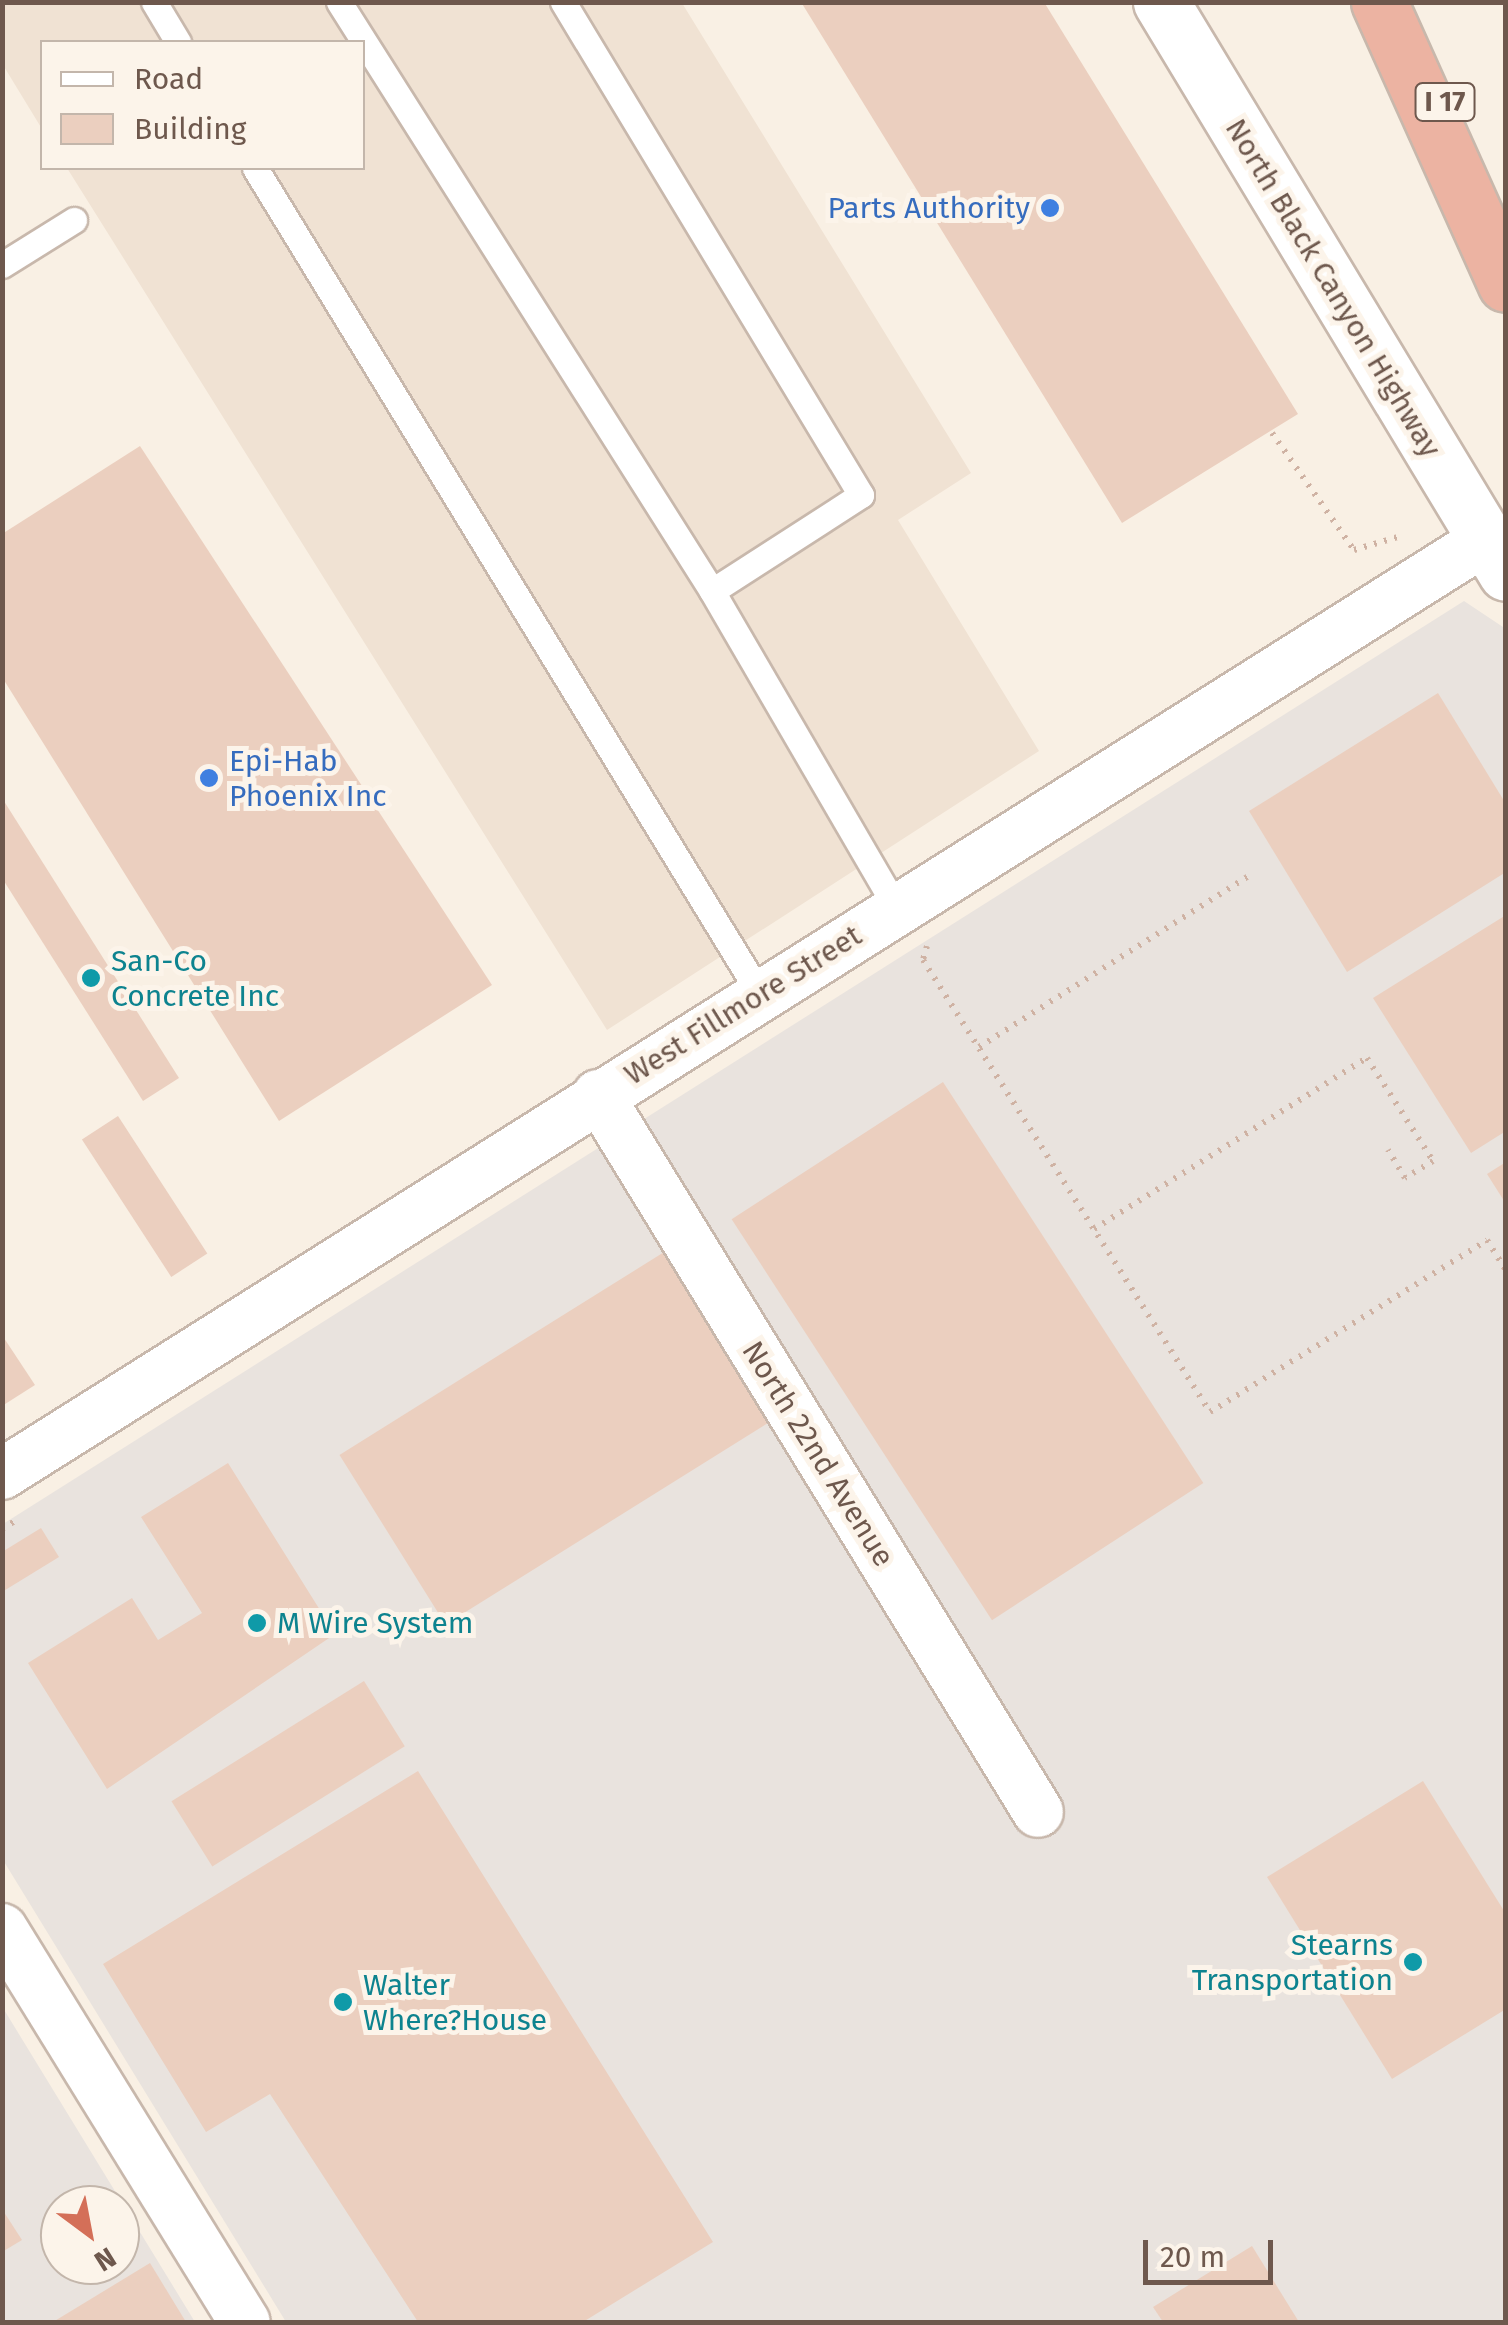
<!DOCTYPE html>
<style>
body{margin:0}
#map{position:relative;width:1508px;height:2325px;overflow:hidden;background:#f9f0e4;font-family:"Fira Sans",sans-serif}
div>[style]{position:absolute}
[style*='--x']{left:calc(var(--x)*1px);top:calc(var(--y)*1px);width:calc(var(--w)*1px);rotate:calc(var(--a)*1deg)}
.residential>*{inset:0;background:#f0e2d3}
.industrial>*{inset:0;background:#e9e3de}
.building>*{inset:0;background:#ebcfbf;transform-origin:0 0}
.path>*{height:6px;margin-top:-3px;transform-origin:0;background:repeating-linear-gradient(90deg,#cfb2a3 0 2.5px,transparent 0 10.5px)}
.roads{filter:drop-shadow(2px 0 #c8b8ac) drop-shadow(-2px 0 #c8b8ac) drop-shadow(0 2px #c8b8ac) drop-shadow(0 -2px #c8b8ac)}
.lane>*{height:25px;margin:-12.5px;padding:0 12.5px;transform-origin:12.5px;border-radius:12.5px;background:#fff}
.street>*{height:50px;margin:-25px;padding:0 25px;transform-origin:25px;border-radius:25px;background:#fff}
.secondary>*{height:55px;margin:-27.5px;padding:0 27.5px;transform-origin:27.5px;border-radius:27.5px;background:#fff}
.highway>*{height:55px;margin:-27.5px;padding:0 27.5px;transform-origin:27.5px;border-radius:27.5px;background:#ecb3a2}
.dots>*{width:28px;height:28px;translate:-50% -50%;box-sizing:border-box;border:5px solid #fcf4ea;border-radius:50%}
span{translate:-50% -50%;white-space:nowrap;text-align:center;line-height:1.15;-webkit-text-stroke:10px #fcf4ea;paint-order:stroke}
.shield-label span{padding:2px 8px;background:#fcf4ea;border:2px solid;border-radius:8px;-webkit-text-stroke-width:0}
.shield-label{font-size:28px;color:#6e584d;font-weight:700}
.shop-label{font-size:30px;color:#366cbe}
.right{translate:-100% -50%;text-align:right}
.left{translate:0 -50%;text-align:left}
.street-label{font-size:30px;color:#6e584d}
.culture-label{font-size:30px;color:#0d838f}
.frame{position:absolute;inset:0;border:5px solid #6e584d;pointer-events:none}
.legend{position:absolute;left:40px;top:40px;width:325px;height:130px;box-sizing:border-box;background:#fcf4ea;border:2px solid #c3b6ab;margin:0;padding:12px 18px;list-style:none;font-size:30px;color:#6e584d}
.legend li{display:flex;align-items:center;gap:20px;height:50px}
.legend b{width:50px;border:2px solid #c3b6ab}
.north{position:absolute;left:40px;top:2185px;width:100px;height:100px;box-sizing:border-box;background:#fcf4ea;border:2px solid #c3b6ab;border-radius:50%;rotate:148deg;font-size:28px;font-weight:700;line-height:40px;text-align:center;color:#6e584d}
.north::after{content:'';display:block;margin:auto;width:35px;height:45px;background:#d46f58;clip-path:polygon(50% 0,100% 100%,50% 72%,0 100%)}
.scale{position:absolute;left:1143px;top:2240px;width:130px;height:45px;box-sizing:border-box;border:5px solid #6e584d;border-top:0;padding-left:12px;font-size:30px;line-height:35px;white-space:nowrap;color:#6e584d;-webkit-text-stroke:8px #fcf4ea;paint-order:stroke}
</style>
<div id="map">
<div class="residential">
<div style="clip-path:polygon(3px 3px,682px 3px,971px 473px,898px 520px,1039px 751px,607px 1030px,67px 168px,362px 168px,362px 42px,42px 42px,42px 129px,3px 65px)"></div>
</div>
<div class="industrial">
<div style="clip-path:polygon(1464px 601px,1506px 629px,1505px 2322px,286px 2322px,3px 1860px,3px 1524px)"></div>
<div style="clip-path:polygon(evenodd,3px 2008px,195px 2322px,3px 2322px,3px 2008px,60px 2205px,120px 2205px,120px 2265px,60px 2265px,60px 2205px)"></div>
</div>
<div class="building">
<div style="clip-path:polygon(801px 2px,1044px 2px,1298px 414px,1122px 523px)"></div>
<div style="clip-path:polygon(140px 446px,492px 985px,279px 1121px,2px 677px,2px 534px)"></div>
<div style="clip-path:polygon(1438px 693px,1506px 804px,1506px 872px,1347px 972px,1249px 811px)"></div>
<div style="clip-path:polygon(2px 798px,179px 1078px,143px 1101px,2px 878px)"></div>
<div style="clip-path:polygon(1506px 915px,1506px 1131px,1471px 1153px,1373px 998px)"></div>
<div style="left:943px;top:1082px;width:478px;height:252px;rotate:57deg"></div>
<div style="left:118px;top:1116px;width:164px;height:43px;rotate:57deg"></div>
<div style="clip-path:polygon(1506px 1162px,1506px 1204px,1487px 1174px)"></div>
<div style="left:677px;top:1244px;width:200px;height:398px;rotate:58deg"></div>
<div style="clip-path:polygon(2px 1335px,35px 1385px,2px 1406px)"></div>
<div style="clip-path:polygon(228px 1463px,335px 1634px,107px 1789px,28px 1663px,132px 1598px,158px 1640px,202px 1613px,141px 1517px)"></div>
<div style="clip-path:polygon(41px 1528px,59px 1557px,2px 1592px,2px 1552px)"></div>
<div style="left:364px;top:1681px;width:77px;height:227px;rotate:58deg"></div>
<div style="clip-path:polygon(418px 1771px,713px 2242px,583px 2322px,418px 2322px,270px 2094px,206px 2132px,103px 1964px)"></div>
<div style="clip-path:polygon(1423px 1781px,1506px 1914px,1506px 2009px,1392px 2079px,1267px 1877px)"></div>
<div style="clip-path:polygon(2px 2209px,22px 2240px,2px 2252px)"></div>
<div style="clip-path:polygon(1252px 2246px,1299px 2322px,1163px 2322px,1153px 2307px)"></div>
<div style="clip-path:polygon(150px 2263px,186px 2322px,53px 2322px)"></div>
</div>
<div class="path">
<div style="--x:1272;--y:433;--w:143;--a:55"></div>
<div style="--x:1354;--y:550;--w:46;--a:-16.5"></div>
<div style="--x:927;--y:946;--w:15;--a:106"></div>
<div style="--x:923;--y:960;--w:535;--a:57.59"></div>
<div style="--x:1210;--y:1412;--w:326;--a:-31.8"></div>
<div style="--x:1487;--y:1240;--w:36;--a:58"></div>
<div style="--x:979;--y:1047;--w:323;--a:-32.4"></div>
<div style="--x:1094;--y:1229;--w:322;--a:-32.1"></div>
<div style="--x:1367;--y:1058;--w:122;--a:57.3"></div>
<div style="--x:1433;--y:1161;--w:33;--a:149"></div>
<div style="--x:1405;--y:1178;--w:33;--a:-121"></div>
<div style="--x:1505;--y:1331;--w:1;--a:45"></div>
<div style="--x:2;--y:1529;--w:19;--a:-32"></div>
</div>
<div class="roads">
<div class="lane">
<div style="--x:154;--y:2;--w:47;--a:59"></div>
<div style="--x:339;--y:2;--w:697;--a:57.65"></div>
<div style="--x:563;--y:2;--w:576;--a:58.85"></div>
<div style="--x:861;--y:495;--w:177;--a:147.2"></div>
<div style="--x:712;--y:591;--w:368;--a:59.8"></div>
<div style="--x:255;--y:168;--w:968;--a:58.56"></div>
<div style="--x:2;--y:265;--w:85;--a:-32"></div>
</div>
<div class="street">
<div style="--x:598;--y:1095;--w:841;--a:58.46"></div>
<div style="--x:2;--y:1474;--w:1753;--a:-32.2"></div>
<div style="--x:2;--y:1929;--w:462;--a:58.3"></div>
</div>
<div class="secondary">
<div style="--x:1161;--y:2;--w:667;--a:58.86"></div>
</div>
<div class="highway">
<div style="--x:1379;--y:2;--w:309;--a:65.8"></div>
</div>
</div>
<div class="dots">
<div style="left:1050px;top:208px;background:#3f7fe0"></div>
<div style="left:209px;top:778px;background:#3f7fe0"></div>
<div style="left:91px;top:978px;background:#0f9aa8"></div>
<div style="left:257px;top:1623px;background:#0f9aa8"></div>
<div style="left:1413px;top:1962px;background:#0f9aa8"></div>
<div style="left:343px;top:2002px;background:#0f9aa8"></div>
</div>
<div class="shield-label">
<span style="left:1445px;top:102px">I 17</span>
</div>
<div class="shop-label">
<span class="right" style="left:1030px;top:208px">Parts Authority</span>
<span class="left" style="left:229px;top:778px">Epi-Hab<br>Phoenix Inc</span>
</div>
<div class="street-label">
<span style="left:1333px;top:288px;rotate:59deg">North Black Canyon Highway</span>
<span style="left:743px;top:1005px;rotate:-32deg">West Fillmore Street</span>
<span style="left:818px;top:1454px;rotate:58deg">North 22nd Avenue</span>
</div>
<div class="culture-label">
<span class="left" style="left:111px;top:978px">San-Co<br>Concrete Inc</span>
<span class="left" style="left:277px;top:1623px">M Wire System</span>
<span class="right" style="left:1393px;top:1962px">Stearns<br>Transportation</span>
<span class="left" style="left:363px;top:2002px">Walter<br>Where?House</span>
</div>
<div class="frame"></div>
<ul class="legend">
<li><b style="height:12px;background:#fff"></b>Road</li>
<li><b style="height:28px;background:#ebcfbf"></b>Building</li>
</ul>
<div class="north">N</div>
<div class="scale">20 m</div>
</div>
